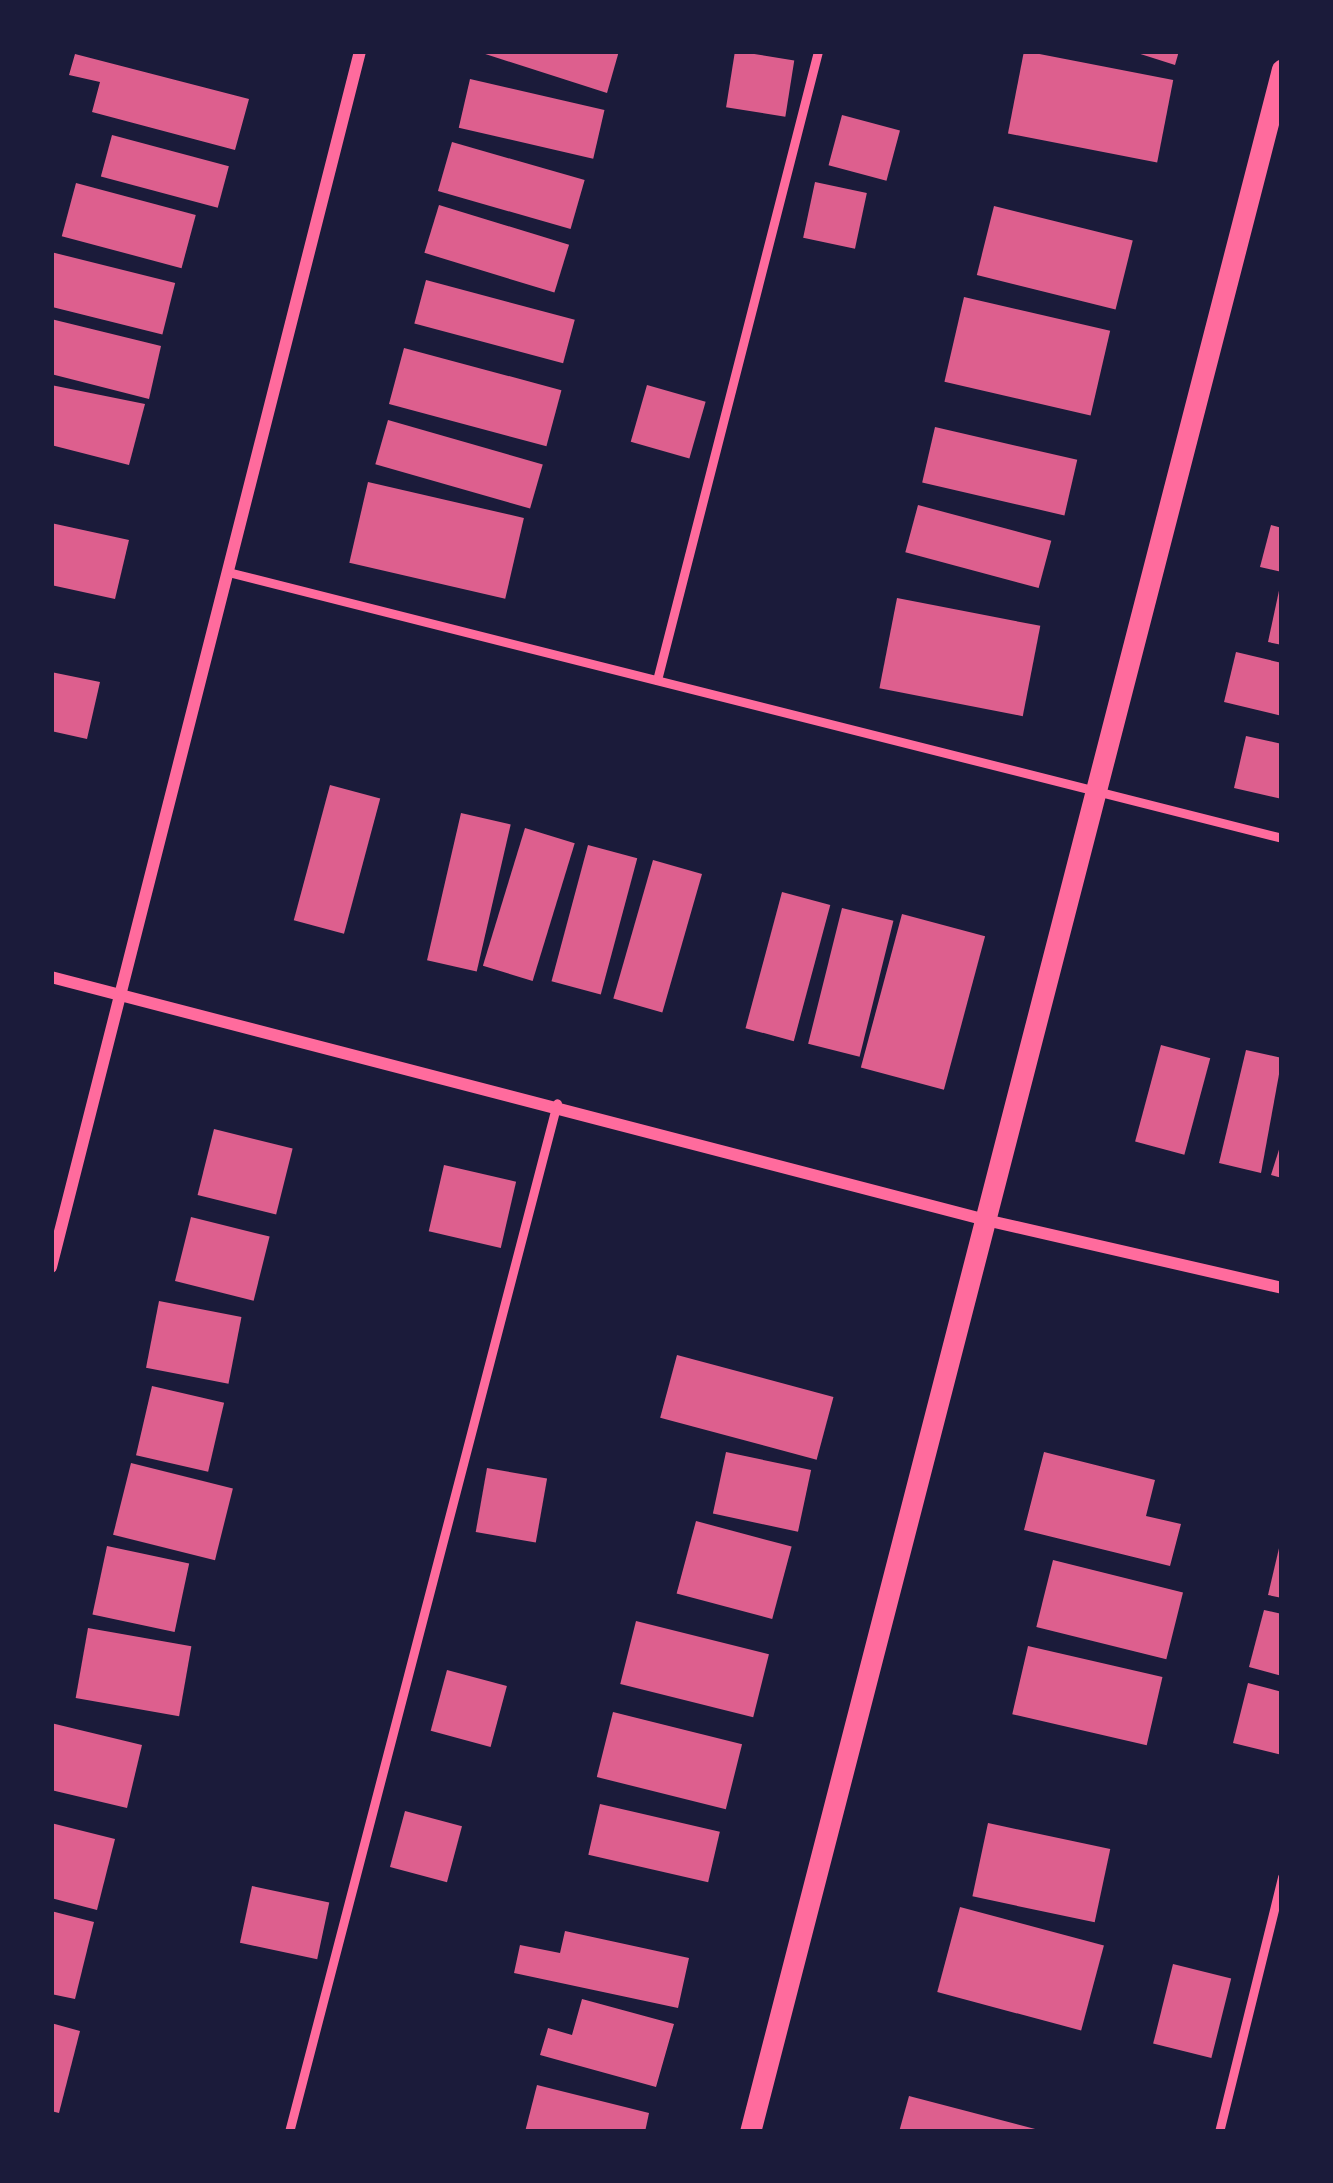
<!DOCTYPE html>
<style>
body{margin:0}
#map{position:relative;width:1333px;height:2183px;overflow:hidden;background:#1b1b3a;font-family:"Space Grotesk",sans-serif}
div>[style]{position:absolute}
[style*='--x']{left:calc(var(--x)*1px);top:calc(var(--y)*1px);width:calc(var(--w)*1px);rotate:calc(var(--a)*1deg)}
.building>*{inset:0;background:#dd5f8e;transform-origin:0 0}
.service>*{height:9px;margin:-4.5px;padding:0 4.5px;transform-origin:4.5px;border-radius:4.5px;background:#ff6b9d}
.minor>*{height:12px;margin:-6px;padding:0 6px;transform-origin:6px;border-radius:6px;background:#ff6b9d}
.tertiary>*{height:21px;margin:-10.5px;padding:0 10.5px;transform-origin:10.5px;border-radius:10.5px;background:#ff6b9d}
span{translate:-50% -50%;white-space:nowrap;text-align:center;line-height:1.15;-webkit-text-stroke:12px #1b1b3a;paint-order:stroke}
.frame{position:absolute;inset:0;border:54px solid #1b1b3a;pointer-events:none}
</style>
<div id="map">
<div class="building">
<div style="clip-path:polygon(476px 51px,619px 51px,607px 93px)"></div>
<div style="left:735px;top:51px;width:60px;height:57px;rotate:9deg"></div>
<div style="left:1024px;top:51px;width:152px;height:84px;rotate:11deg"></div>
<div style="clip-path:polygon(1131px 51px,1179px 51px,1175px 65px)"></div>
<div style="clip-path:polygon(75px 54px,249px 99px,235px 150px,92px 112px,100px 82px,69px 75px)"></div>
<div style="left:470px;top:79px;width:138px;height:50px;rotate:13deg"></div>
<div style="left:842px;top:115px;width:60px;height:52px;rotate:15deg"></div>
<div style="left:112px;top:135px;width:121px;height:43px;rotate:15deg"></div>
<div style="left:452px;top:142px;width:138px;height:51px;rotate:16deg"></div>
<div style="left:815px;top:182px;width:53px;height:57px;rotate:12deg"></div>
<div style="left:76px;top:183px;width:124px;height:55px;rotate:15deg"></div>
<div style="left:439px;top:205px;width:136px;height:50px;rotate:17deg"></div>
<div style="left:994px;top:206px;width:143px;height:71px;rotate:14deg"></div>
<div style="left:51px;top:252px;width:128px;height:53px;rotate:14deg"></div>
<div style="left:426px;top:280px;width:154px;height:45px;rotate:15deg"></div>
<div style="left:964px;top:297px;width:150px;height:87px;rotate:13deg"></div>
<div style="clip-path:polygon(51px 319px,161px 346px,149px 399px,51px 374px)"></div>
<div style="left:404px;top:348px;width:163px;height:58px;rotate:15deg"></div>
<div style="clip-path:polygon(51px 385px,145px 404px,129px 465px,51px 445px)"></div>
<div style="left:647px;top:385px;width:61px;height:59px;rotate:16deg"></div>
<div style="left:388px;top:420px;width:161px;height:46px;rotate:16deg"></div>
<div style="left:935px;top:427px;width:146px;height:57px;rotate:13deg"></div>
<div style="left:368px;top:482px;width:160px;height:83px;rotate:13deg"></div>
<div style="left:918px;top:505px;width:138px;height:49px;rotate:15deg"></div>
<div style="clip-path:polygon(51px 523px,129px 540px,115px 599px,51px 585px)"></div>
<div style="clip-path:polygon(1271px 525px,1282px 528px,1282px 572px,1260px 567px)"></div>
<div style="clip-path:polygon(1280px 586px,1282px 586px,1282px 645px,1268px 642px)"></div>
<div style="left:897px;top:598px;width:146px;height:92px;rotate:11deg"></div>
<div style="clip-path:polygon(1236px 652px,1282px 663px,1282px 716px,1224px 702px)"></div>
<div style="clip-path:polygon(51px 672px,100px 682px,87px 739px,51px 731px)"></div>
<div style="clip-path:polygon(1246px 736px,1282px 744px,1282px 799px,1234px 788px)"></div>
<div style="left:330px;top:785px;width:52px;height:140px;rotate:15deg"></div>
<div style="left:461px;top:813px;width:51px;height:151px;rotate:13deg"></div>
<div style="left:525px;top:828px;width:52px;height:144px;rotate:17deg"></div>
<div style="left:588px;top:845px;width:51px;height:141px;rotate:15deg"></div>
<div style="left:653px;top:860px;width:51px;height:144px;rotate:16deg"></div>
<div style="left:782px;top:892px;width:50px;height:141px;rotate:15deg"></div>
<div style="left:842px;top:908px;width:53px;height:140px;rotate:14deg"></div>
<div style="left:902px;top:914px;width:86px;height:159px;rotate:15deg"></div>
<div style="left:1161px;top:1045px;width:51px;height:100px;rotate:15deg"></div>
<div style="clip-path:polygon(1246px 1050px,1282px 1058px,1261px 1173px,1219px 1163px)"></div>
<div style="left:214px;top:1129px;width:81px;height:68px;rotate:14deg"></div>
<div style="clip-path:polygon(1282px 1140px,1282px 1178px,1271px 1175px)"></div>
<div style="left:444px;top:1165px;width:74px;height:68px;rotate:13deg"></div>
<div style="left:191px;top:1217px;width:81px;height:66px;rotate:14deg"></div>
<div style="left:159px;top:1301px;width:84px;height:68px;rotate:11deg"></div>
<div style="left:677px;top:1355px;width:162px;height:65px;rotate:15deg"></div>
<div style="left:152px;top:1386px;width:74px;height:71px;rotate:13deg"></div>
<div style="left:726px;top:1452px;width:87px;height:63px;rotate:12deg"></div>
<div style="clip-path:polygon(1044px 1452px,1155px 1480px,1146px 1516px,1181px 1524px,1170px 1566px,1024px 1530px)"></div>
<div style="left:131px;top:1463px;width:105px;height:74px;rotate:14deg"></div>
<div style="left:487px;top:1468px;width:61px;height:65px;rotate:10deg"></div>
<div style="left:696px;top:1521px;width:99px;height:75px;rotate:15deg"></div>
<div style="clip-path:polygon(1280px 1544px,1282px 1544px,1282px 1598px,1268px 1595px)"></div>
<div style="left:107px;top:1546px;width:84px;height:70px;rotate:12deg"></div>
<div style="left:1053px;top:1560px;width:134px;height:69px;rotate:14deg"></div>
<div style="clip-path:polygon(1264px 1610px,1282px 1614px,1282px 1676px,1249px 1667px)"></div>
<div style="left:636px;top:1621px;width:137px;height:65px;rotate:14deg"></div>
<div style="left:88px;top:1628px;width:105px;height:71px;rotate:10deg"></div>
<div style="left:1028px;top:1646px;width:138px;height:70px;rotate:13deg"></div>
<div style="left:447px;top:1670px;width:62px;height:63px;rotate:15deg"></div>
<div style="clip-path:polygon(1248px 1683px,1282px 1692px,1282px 1755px,1233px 1743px)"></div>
<div style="left:613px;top:1712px;width:133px;height:67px;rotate:14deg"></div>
<div style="clip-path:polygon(51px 1723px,142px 1745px,127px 1808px,51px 1790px)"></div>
<div style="left:600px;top:1804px;width:123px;height:52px;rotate:13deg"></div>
<div style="left:405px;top:1811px;width:59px;height:58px;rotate:15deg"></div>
<div style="clip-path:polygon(51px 1823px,115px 1839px,97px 1910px,51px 1898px)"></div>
<div style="left:988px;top:1823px;width:125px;height:75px;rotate:12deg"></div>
<div style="left:252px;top:1886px;width:79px;height:58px;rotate:12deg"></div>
<div style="left:960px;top:1907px;width:149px;height:88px;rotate:15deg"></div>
<div style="clip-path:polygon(51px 1911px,94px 1922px,75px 1999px,51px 1994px)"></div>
<div style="clip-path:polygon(565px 1931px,689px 1958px,678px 2008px,514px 1973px,520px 1945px,560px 1953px)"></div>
<div style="left:1173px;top:1964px;width:60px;height:82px;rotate:14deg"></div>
<div style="clip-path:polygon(582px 1999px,674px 2024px,656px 2087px,540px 2055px,548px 2028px,572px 2035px)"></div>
<div style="clip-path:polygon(51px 2023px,80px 2031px,59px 2113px,51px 2111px)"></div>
<div style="clip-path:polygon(537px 2085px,649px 2113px,645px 2132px,525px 2132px)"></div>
<div style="clip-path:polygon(909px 2096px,1039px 2130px,1039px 2132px,899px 2132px)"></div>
</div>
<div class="service">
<div style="--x:228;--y:572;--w:1087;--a:14.16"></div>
<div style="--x:657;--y:680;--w:649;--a:-75.64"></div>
<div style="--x:289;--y:2132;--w:1063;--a:-75.4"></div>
<div style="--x:1219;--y:2132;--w:263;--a:-76.1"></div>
</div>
<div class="minor">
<div style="--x:51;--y:977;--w:970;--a:14.57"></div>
<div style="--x:990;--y:1221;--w:300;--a:12.9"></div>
<div style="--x:51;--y:1267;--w:1255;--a:-75.74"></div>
</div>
<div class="tertiary">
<div style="--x:750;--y:2132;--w:2130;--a:-75.54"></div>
</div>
<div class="frame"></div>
</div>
